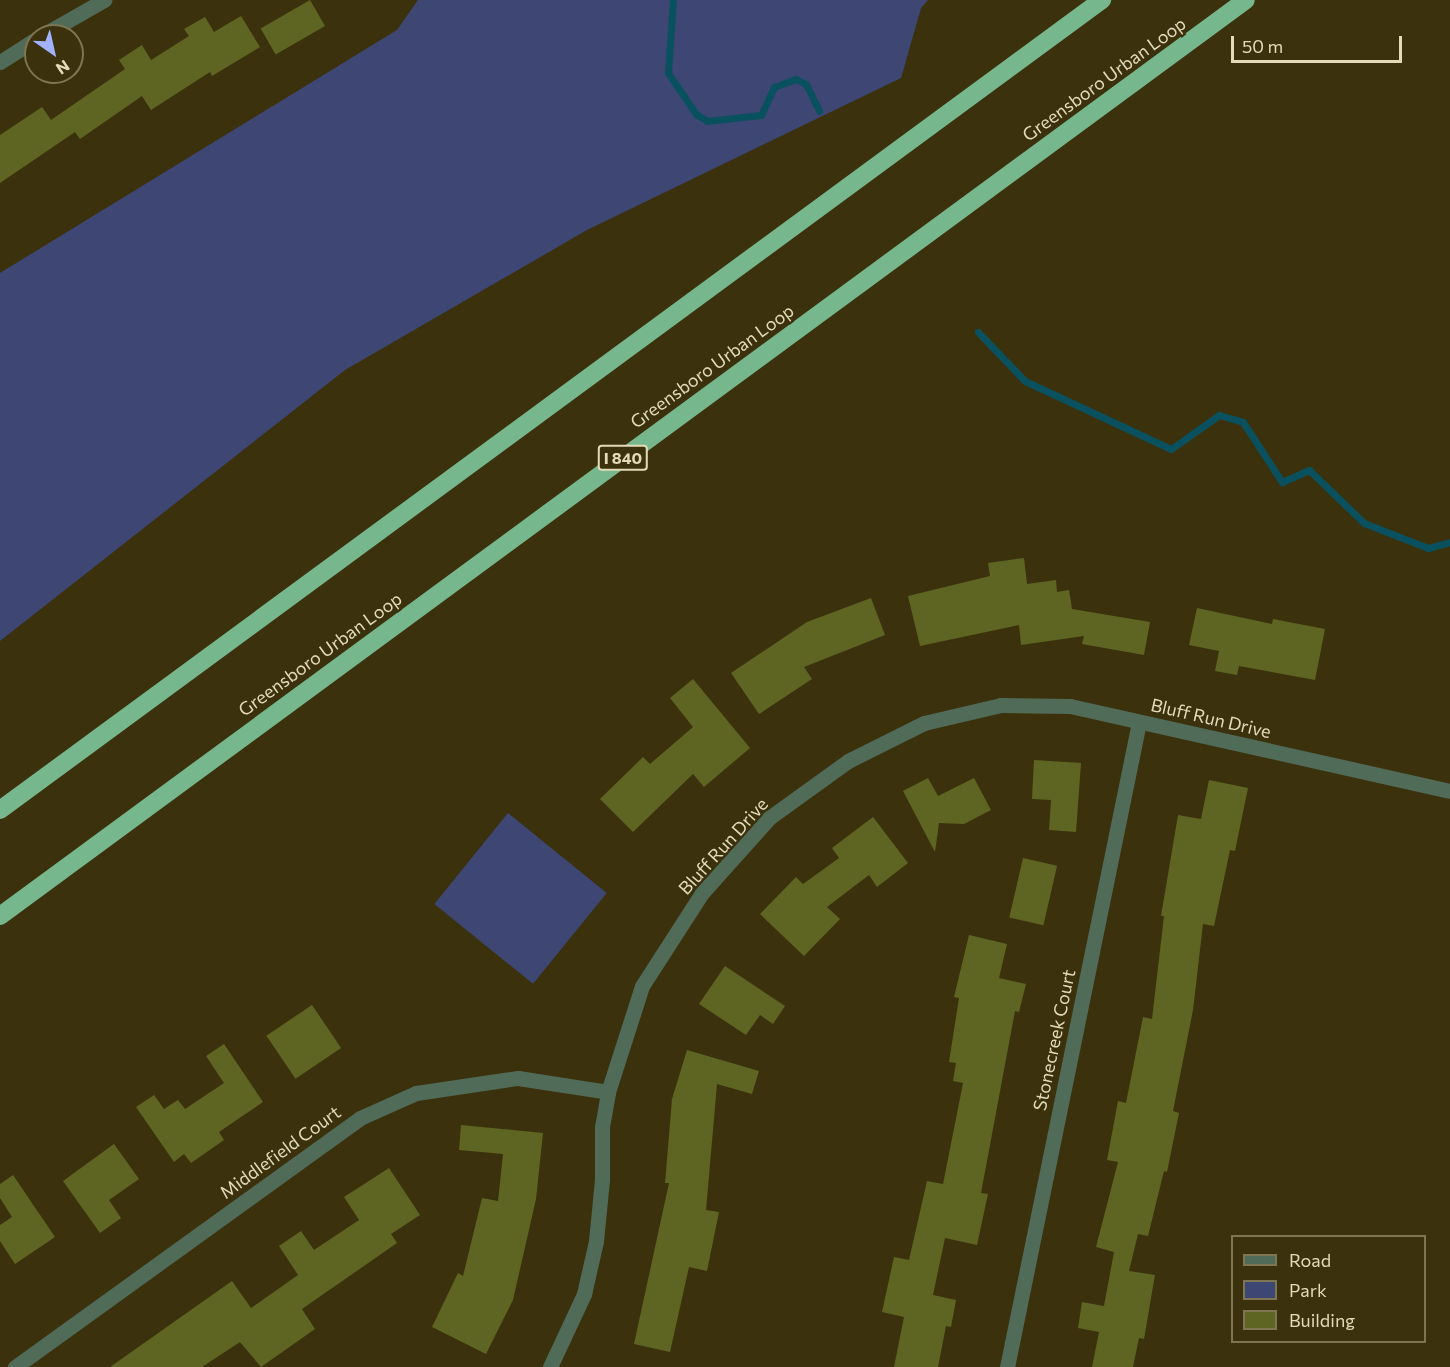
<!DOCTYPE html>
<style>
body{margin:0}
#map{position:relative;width:1450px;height:1367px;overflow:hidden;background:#3b320d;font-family:Commissioner,sans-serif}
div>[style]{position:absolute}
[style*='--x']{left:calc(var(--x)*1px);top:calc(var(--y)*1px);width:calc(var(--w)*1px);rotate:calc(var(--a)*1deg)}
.green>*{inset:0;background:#3e4674;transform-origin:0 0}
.stream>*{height:7px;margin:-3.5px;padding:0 3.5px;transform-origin:3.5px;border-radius:3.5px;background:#0a515f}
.building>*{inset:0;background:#5e6522;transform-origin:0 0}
.street>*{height:15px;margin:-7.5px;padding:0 7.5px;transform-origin:7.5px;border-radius:7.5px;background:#516b59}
.highway>*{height:18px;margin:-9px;padding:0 9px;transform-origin:9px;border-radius:9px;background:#77b78e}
span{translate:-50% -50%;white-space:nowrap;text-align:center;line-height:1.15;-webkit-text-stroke:4.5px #3b320d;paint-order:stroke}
.shield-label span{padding:2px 4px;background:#3b320d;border:2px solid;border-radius:4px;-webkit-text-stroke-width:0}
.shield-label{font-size:16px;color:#e3dab9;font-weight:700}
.street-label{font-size:18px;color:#e3dab9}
.legend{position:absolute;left:1231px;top:1235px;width:195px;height:108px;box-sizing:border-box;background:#3b320d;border:2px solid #7e7552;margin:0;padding:8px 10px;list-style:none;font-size:18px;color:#e3dab9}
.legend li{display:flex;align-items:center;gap:12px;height:30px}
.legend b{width:30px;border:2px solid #7e7552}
.north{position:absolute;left:24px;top:24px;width:60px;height:60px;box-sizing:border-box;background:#3b320d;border:2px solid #7e7552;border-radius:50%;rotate:146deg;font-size:16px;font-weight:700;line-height:24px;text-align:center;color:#e3dab9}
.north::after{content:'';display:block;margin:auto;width:21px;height:27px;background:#a3b2fd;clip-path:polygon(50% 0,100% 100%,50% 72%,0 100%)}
.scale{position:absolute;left:1231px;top:36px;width:171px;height:27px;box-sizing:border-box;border:3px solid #e3dab9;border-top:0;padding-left:8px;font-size:18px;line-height:21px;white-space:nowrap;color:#e3dab9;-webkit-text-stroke:4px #3b320d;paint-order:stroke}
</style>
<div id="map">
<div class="green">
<div style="clip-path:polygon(418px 0,928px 0,921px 8px,901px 78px,587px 230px,345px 370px,0 641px,0 273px,397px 30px)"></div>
<div style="left:508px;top:813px;width:127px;height:117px;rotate:39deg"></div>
</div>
<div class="stream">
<div style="--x:673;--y:0;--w:73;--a:93.9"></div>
<div style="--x:668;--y:73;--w:50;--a:55.7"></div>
<div style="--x:696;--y:114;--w:13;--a:32"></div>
<div style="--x:707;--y:121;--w:54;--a:-6.3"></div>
<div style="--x:761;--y:115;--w:31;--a:-65"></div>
<div style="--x:774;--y:87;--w:23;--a:-20"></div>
<div style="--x:796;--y:79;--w:11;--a:27"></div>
<div style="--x:806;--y:84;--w:30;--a:64"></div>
<div style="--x:978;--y:332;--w:68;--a:46.2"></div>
<div style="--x:1025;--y:381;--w:161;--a:25"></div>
<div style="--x:1171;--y:449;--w:59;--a:-35.3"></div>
<div style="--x:1219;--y:415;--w:25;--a:16"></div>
<div style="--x:1243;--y:422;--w:72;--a:57"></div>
<div style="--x:1282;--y:482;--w:30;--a:-24"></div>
<div style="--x:1309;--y:470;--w:76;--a:43.9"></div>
<div style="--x:1364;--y:523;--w:69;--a:21.3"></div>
<div style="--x:1428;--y:548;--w:23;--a:-15"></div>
</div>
<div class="building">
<div style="left:310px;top:0;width:30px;height:57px;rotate:60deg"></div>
<div style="clip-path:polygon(241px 16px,260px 47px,212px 76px,210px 72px,151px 110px,142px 96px,80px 139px,75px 132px,0 183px,0 135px,42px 107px,51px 120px,125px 69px,119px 60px,142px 45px,151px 60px,189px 36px,184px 29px,205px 17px,214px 32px)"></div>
<div style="clip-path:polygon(1024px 558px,1027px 584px,1056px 580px,1057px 592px,1069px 590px,1072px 609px,1150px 622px,1144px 655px,1082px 644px,1084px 636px,1021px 645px,1019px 625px,920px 646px,908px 596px,990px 576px,988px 563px)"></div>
<div style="clip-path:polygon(871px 598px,885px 635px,804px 667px,812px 679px,759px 714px,731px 673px,807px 622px)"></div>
<div style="clip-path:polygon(1197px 608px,1272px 624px,1273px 619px,1325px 629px,1315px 680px,1239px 666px,1237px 675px,1215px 671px,1219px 651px,1189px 645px)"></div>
<div style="clip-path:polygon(693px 679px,750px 748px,704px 787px,693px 774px,633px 832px,600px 799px,643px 757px,650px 764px,693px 727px,670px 698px)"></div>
<div style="clip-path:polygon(1034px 760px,1081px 763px,1076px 832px,1049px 830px,1051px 800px,1032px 799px)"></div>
<div style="clip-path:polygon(928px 778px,938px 796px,974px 778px,991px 810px,964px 824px,939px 823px,935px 852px,903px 791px)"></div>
<div style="clip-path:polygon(1209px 780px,1248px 788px,1235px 851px,1230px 850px,1214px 926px,1203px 924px,1193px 1010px,1173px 1111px,1179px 1113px,1167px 1172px,1164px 1171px,1148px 1236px,1138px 1234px,1129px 1271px,1155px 1275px,1144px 1339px,1139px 1338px,1133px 1367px,1092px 1367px,1099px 1332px,1078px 1328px,1082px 1302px,1104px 1306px,1114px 1252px,1096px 1247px,1118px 1162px,1107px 1160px,1118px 1101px,1126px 1103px,1143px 1017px,1152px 1019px,1164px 916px,1161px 916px,1178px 815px,1201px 819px)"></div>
<div style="clip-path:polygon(873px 817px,908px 863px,877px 887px,869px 875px,827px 907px,840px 919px,804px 956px,760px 914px,796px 877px,803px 884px,839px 858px,832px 848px)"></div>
<div style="left:1023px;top:858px;width:35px;height:61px;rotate:13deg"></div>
<div style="clip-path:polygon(969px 935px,1007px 944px,999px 978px,1026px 984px,1019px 1012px,1015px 1011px,981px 1193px,988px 1194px,977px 1245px,945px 1238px,933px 1295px,956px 1300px,951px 1327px,946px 1326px,938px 1367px,894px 1367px,904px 1317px,882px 1312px,894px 1257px,909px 1260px,927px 1181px,943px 1184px,963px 1083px,953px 1081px,956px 1063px,949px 1062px,959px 998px,954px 997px)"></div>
<div style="clip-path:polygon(725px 966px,785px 1006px,773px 1024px,760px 1015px,746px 1035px,699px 1004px)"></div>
<div style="left:312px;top:1005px;width:52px;height:55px;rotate:56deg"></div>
<div style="clip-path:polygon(224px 1044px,263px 1102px,219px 1132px,224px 1140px,191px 1163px,184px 1154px,174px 1162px,136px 1107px,154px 1095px,164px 1109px,178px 1100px,185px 1109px,224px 1083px,206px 1056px)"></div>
<div style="clip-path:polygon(687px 1050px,759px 1071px,752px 1094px,717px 1084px,706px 1210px,719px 1212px,707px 1271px,689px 1267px,670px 1352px,634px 1344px,669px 1183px,665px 1183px,672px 1099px)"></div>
<div style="clip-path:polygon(461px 1125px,543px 1133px,536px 1199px,513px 1300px,486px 1354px,432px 1327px,458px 1273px,463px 1276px,482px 1198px,498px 1201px,503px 1154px,459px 1150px)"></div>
<div style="clip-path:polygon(114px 1144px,139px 1179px,109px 1200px,121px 1218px,100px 1233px,63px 1181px)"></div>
<div style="clip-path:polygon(389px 1168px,420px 1215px,391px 1234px,397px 1243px,302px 1309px,315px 1329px,261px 1367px,240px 1342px,202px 1367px,110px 1367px,232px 1281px,251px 1308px,298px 1275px,279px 1246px,301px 1231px,314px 1250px,359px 1220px,344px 1197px)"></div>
<div style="clip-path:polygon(13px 1175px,55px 1237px,15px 1264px,0 1241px,0 1225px,12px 1217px,0 1198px,0 1184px)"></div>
</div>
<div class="street">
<div style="--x:41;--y:36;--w:73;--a:-29.7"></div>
<div style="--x:0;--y:62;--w:43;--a:-32.6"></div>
<div style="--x:15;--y:1367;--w:425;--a:-35.8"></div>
<div style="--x:360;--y:1118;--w:61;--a:-24.1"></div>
<div style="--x:416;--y:1093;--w:103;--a:-8.4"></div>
<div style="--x:518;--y:1078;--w:91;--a:8.8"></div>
<div style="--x:550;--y:1367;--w:81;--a:-65"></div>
<div style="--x:584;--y:1294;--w:54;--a:-77.2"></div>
<div style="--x:596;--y:1241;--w:61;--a:-84.4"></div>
<div style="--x:602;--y:1180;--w:53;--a:-90"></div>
<div style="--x:602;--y:1127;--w:36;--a:-80"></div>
<div style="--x:608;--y:1092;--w:111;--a:-72.2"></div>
<div style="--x:642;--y:986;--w:111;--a:-57.2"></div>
<div style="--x:702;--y:893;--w:101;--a:-48.2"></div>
<div style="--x:769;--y:818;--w:97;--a:-35.8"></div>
<div style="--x:848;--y:761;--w:85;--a:-26.6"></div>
<div style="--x:924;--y:723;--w:79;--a:-13.2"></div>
<div style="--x:1001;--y:705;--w:69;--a:0.8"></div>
<div style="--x:1070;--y:706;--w:389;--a:12.6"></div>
<div style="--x:1007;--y:1367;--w:658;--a:-78.43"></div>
</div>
<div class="highway">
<div style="--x:0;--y:810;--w:1368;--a:-36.32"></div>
<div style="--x:0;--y:916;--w:1546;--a:-36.32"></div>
</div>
<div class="shield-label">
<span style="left:623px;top:458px">I 840</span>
</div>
<div class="street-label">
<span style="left:1104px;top:79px;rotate:-36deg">Greensboro Urban Loop</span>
<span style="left:712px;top:366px;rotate:-36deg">Greensboro Urban Loop</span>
<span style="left:320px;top:654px;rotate:-36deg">Greensboro Urban Loop</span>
<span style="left:1211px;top:718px;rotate:13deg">Bluff Run Drive</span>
<span style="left:723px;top:846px;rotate:-48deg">Bluff Run Drive</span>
<span style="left:1054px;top:1040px;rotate:-78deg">Stonecreek Court</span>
<span style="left:280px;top:1152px;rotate:-36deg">Middlefield Court</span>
</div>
<ul class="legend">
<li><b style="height:8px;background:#516b59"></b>Road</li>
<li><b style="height:16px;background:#3e4674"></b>Park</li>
<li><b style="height:16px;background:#5e6522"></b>Building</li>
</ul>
<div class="north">N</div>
<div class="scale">50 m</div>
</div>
